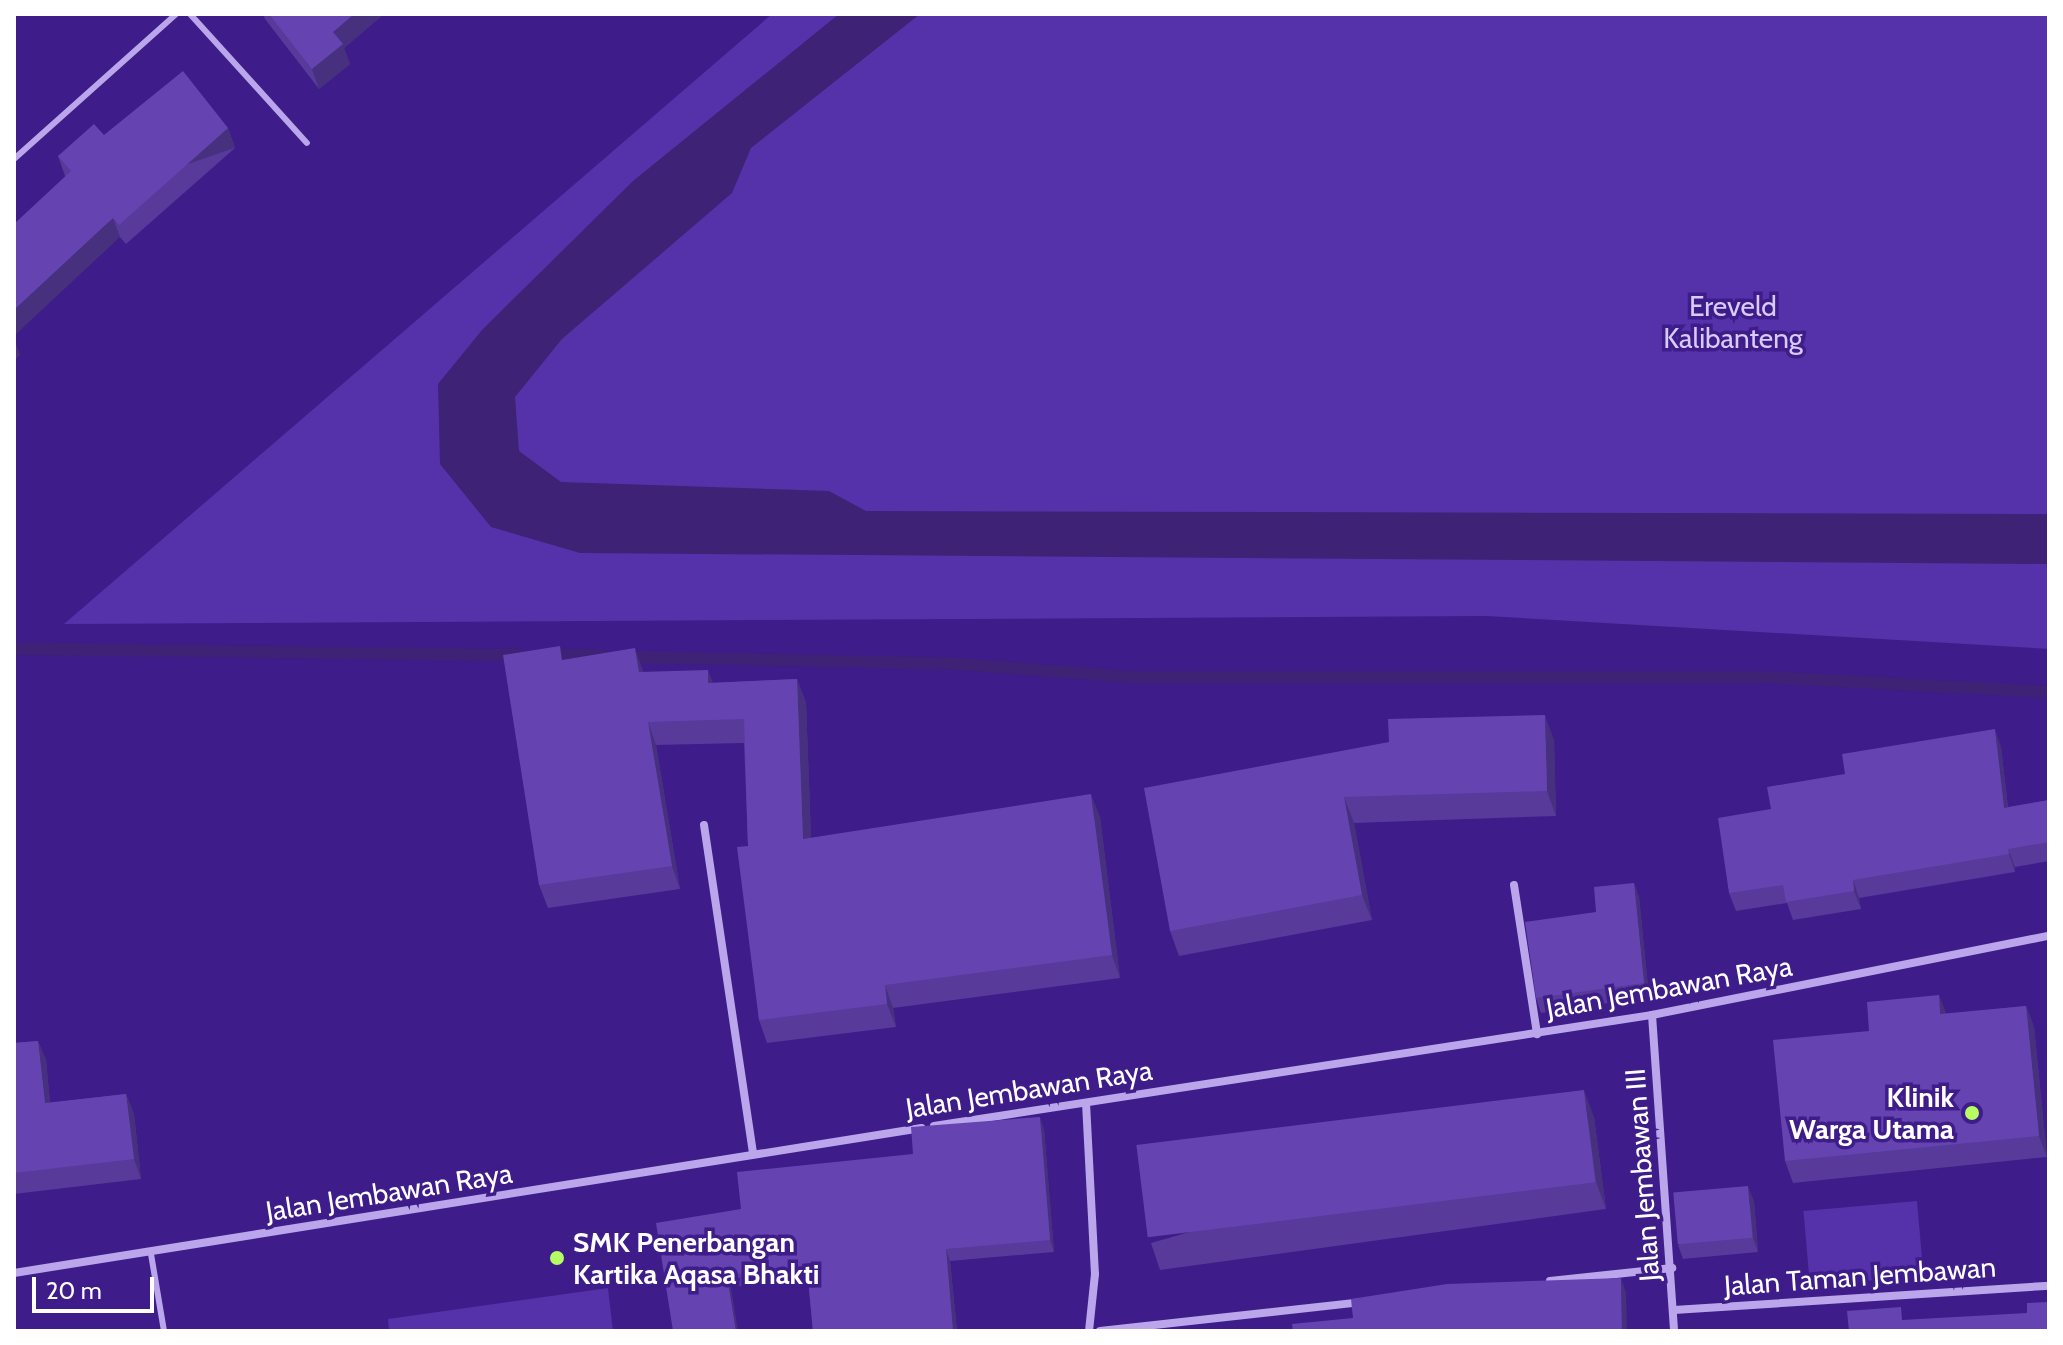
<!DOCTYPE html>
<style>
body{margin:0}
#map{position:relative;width:2063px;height:1345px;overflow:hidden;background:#3e1c89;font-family:Cabin,sans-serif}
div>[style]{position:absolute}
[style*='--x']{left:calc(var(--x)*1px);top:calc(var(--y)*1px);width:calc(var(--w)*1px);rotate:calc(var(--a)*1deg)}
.green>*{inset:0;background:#5532a9;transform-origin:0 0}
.water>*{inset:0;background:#3d2276}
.stream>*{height:12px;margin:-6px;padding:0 6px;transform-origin:6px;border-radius:6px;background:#3d2276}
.lane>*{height:6px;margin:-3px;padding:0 3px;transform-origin:3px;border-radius:3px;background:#bba6ec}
.street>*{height:8px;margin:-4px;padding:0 4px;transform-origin:4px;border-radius:4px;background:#bba6ec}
.wall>*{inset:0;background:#573a99}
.shaded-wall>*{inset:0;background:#47307d;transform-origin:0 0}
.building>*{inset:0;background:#6544b2;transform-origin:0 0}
.dots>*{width:22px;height:22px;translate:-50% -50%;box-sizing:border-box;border:4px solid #3e1c89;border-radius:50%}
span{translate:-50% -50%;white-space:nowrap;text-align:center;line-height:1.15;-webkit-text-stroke:7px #3e1c89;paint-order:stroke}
.park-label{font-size:28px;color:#d9cbf9}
.street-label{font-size:28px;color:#fff}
.poi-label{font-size:28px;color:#fff;font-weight:700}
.right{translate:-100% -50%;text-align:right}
.left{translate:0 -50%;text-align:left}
.frame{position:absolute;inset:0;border:16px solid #fff;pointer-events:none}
.scale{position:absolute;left:32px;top:1277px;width:122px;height:36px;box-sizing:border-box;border:4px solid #fff;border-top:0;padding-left:10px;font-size:24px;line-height:28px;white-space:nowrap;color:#fff;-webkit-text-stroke:6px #3e1c89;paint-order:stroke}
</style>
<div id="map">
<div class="green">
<div style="clip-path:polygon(772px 14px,2049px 14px,2049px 649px,1487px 616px,64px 624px)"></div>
<div style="left:1917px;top:1201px;width:75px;height:114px;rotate:85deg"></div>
<div style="clip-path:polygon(608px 1288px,613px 1331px,389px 1331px,388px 1319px)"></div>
</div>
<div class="water">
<div style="clip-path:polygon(839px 14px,920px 14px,751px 148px,732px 193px,562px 339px,515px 397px,519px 451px,561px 482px,829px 491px,866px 511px,2049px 514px,2049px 564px,580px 553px,491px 527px,440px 464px,438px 384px,482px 330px,633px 181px)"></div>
</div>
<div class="stream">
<div style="--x:14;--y:649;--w:505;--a:0.68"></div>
<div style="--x:549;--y:655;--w:54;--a:1.1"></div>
<div style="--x:621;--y:657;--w:326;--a:1.1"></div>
<div style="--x:947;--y:663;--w:182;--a:4.4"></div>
<div style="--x:1128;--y:677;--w:634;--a:0"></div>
<div style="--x:1762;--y:677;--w:287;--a:3"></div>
</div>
<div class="lane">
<div style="--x:190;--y:14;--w:174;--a:47.8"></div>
<div style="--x:14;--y:159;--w:217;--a:-41.8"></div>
<div style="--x:151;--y:1254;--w:78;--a:80.4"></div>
</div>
<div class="street">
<div style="--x:704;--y:825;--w:333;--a:81.5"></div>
<div style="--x:1514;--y:885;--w:151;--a:81.2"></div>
<div style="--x:1652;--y:1015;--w:317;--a:86"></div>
<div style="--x:1086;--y:1103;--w:171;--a:87"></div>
<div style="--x:1095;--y:1274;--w:57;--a:96"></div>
<div style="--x:934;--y:1126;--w:727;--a:-8.79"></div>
<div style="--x:1652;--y:1015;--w:405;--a:-11.3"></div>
<div style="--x:14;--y:1273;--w:919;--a:-9.08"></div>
<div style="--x:1550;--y:1281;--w:123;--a:-6.1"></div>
<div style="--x:1674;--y:1310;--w:376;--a:-3.7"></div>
<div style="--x:1100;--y:1331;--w:263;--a:-6.3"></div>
</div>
<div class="wall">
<div style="clip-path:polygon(263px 14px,384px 14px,344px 48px,350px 64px,319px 89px,265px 19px)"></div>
<div style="clip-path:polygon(228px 128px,235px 148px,126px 244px,65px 176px,58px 156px,104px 135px)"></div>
<div style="clip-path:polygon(565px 660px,713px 683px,797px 679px,806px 703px,811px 838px,1100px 817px,1120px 978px,893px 1008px,896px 1027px,767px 1043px,759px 1020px,748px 846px,744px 743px,656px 745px,680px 889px,548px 908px,539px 885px)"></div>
<div style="clip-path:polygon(1554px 740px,1556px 816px,1354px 823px,1372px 920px,1179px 956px,1170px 931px,1389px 742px)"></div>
<div style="clip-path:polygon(2001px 747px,2008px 807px,2049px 800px,2049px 861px,2015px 867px,2015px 872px,1859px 898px,1861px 909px,1793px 920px,1787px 903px,1736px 911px,1729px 893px,1771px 809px)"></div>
<div style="clip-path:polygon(1634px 883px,1639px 897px,1649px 997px,1541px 1013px,1536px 998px,1596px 912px)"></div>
<div style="clip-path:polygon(1939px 995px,1946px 1014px,2026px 1006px,2034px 1027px,2047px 1157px,1793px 1183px,1785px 1161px)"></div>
<div style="clip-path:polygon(38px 1041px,46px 1060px,50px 1103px,126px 1094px,134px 1114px,141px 1179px,14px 1194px,14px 1043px)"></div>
<div style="clip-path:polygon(1594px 1117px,1606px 1209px,1160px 1270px,1151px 1243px)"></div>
<div style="clip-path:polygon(1044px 1129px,1054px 1252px,950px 1261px,957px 1331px,813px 1331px,808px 1280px,731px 1287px,673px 1331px,741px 1209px,913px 1154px)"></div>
<div style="clip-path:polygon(1754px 1201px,1758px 1252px,1683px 1259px,1678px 1245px)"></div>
</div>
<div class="shaded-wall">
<div style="clip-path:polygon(354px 14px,384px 14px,344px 48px,350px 64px,319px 89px,312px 69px,333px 32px)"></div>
<div style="left:228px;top:128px;width:21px;height:146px;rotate:71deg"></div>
<div style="clip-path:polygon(113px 218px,120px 237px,14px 336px,14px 310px)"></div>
<div style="clip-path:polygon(14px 338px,20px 355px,14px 361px)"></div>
<div style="clip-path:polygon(635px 648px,643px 671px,647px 695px,639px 672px)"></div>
<div style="clip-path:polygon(708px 670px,717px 693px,708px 683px)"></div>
<div style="clip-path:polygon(797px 679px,806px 703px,812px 862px,803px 839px)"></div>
<div style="clip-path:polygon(1545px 715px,1554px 740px,1556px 816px,1547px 791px)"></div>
<div style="clip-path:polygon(648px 722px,656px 745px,680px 889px,672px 866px)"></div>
<div style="clip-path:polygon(1995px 729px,2001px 747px,2010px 826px,2004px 808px)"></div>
<div style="clip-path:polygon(1091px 794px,1100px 817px,1120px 978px,1112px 955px)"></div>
<div style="clip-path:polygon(1344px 797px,1354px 823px,1372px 920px,1362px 895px)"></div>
<div style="clip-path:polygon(2008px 849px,2015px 867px,2015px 872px,2009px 854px)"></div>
<div style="clip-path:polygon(1853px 880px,1859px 898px,1861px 909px,1854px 891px)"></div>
<div style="clip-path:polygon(1634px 883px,1639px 897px,1649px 997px,1644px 983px)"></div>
<div style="clip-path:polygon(885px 985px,893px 1008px,896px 1027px,887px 1004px)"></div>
<div style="clip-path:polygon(1939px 995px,1947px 1016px,1940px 1014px)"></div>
<div style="clip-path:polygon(2026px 1006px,2034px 1027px,2047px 1157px,2039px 1136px)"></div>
<div style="clip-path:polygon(38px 1041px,46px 1060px,52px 1123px,45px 1103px)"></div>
<div style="clip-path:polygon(1584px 1090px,1594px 1117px,1606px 1209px,1596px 1182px)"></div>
<div style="clip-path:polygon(126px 1094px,134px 1114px,141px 1179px,134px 1159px)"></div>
<div style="clip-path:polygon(1040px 1117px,1044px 1129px,1054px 1252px,1050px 1240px)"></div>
<div style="clip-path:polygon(1748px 1186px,1754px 1201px,1758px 1252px,1753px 1238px)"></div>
<div style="clip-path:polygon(946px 1249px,950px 1261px,957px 1331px,953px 1331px)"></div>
<div style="clip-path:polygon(727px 1275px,731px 1287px,738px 1331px,736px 1331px)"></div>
<div style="clip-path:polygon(1621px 1278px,1626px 1293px,1627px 1331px,1622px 1331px)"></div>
</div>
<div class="building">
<div style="clip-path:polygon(269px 14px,354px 14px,333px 32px,343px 44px,312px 69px)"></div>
<div style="clip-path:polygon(183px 71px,228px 128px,119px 225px,113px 218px,14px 310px,14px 224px,71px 171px,58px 156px,94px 124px,104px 135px)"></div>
<div style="clip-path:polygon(560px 646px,562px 660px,635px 648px,639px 672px,708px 670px,708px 683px,797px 679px,803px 839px,1091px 794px,1112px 955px,885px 985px,887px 1004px,759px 1020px,737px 847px,748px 846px,744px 719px,648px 722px,672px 866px,539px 885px,503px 655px)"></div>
<div style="clip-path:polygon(1545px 715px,1547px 791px,1344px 797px,1362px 895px,1170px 931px,1144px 788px,1389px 742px,1388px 719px)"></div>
<div style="clip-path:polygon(1995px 729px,2004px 808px,2049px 800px,2049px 842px,2008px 849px,2009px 854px,1853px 880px,1854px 891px,1786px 902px,1783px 885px,1729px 893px,1718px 818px,1771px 809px,1767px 787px,1845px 774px,1842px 754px)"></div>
<div style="clip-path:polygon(1634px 883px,1644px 983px,1536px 998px,1525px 922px,1596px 912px,1594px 887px)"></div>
<div style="clip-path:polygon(1939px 995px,1940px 1014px,2026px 1006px,2039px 1136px,1785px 1161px,1773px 1040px,1869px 1031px,1867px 1002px)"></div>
<div style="clip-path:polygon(38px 1041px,45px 1103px,126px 1094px,134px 1159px,14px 1173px,14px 1043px)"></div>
<div style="left:1584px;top:1090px;width:93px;height:451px;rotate:83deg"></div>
<div style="clip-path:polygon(1040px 1117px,1050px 1240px,946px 1249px,953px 1331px,813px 1331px,807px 1267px,727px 1275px,736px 1331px,673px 1331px,656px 1223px,741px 1209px,737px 1172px,913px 1154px,911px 1127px)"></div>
<div style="left:1748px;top:1186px;width:52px;height:75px;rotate:85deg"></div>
<div style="clip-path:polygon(1621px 1278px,1622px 1331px,1293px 1331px,1292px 1324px,1353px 1318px,1351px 1299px,1447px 1284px)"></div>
<div style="clip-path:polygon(2049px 1302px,2049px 1331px,1849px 1331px,1847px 1311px,1901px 1307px,1902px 1320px,2027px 1313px,2027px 1303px)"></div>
</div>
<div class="dots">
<div style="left:1972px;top:1113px;background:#b6fd63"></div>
<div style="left:557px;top:1258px;background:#b6fd63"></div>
</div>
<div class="park-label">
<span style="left:1733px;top:322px">Ereveld<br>Kalibanteng</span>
</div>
<div class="street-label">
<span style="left:1669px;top:987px;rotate:-10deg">Jalan Jembawan Raya</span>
<span style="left:1029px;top:1089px;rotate:-9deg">Jalan Jembawan Raya</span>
<span style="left:1642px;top:1175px;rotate:-94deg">Jalan Jembawan III</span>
<span style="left:389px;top:1192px;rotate:-9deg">Jalan Jembawan Raya</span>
<span style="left:1860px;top:1276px;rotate:-4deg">Jalan Taman Jembawan</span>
</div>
<div class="poi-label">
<span class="right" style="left:1954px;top:1113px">Klinik<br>Warga Utama</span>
<span class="left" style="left:573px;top:1258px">SMK Penerbangan<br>Kartika Aqasa Bhakti</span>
</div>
<div class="frame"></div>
<div class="scale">20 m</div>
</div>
